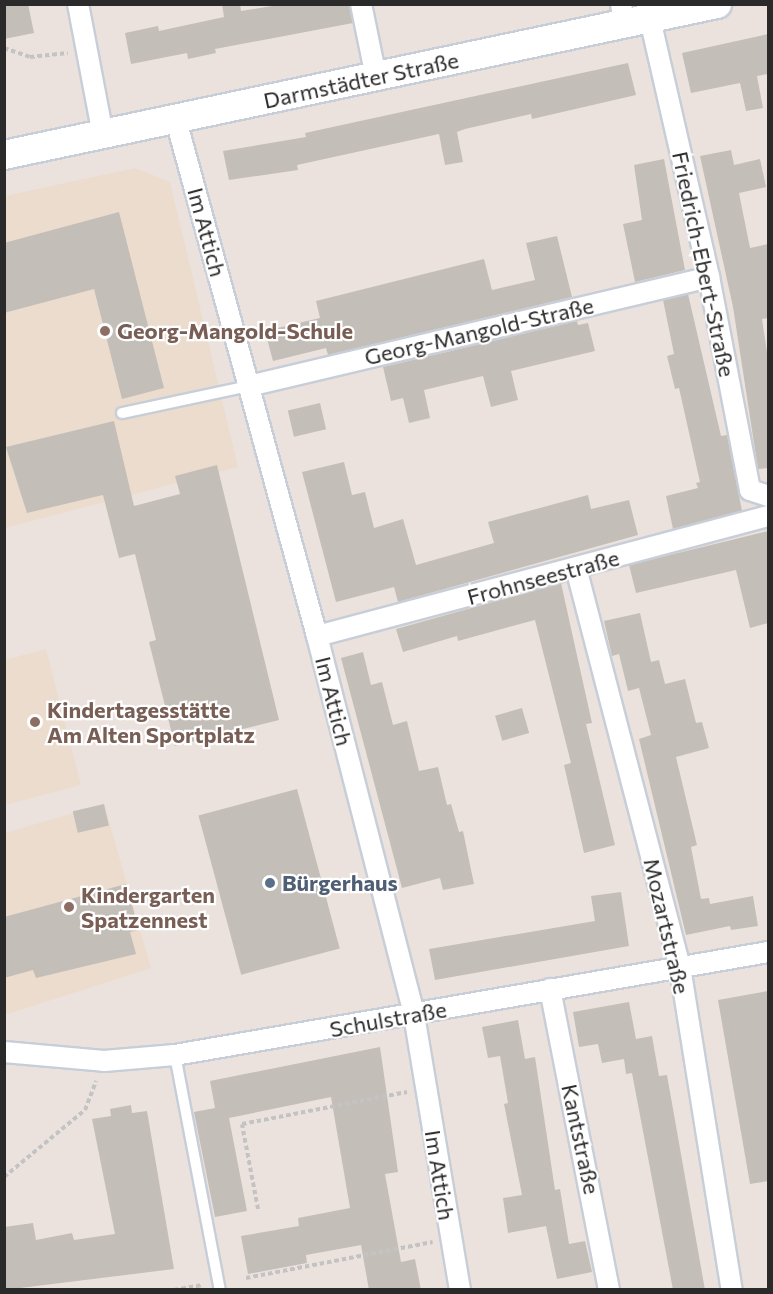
<!DOCTYPE html>
<meta charset="utf-8">
<style>
body{margin:0}
#map{position:relative;width:773px;height:1294px;overflow:hidden;background:#ebe2dd;font-family:Commissioner,sans-serif}
div>[style]{position:absolute}
[style*='--x']{left:calc(var(--x)*1px);top:calc(var(--y)*1px);width:calc(var(--w)*1px);rotate:calc(var(--a)*1deg)}
.education>*{inset:0;background:#ecdccd}
.building>*{inset:0;background:#c4beb8;transform-origin:0 0}
.path>*{height:4px;margin-top:-2px;transform-origin:0;background:repeating-linear-gradient(90deg,#c3c3c3 0 4.5px,transparent 0 7.5px)}
.roads{filter:drop-shadow(2px 0 #c8ced7) drop-shadow(-2px 0 #c8ced7) drop-shadow(0 2px #c8ced7) drop-shadow(0 -2px #c8ced7)}
.lane>*{height:10px;margin:-5px;padding:0 5px;transform-origin:5px;border-radius:5px;background:#fff}
.street>*{height:20px;margin:-10px;padding:0 10px;transform-origin:10px;border-radius:10px;background:#fff}
.secondary>*{height:28px;margin:-14px;padding:0 14px;transform-origin:14px;border-radius:14px;background:#fff}
.dots>*{width:16px;height:16px;translate:-50% -50%;box-sizing:border-box;border:3px solid #fff;border-radius:50%}
span{translate:-50% -50%;white-space:nowrap;text-align:center;line-height:1.15;-webkit-text-stroke:4.5px #fff;paint-order:stroke}
.street-label{font-size:22px;color:#2a2a2a}
.education-label{font-size:22px;color:#785e54;font-weight:700}
.left{translate:0 -50%;text-align:left}
.service-label{font-size:22px;color:#4e5e75;font-weight:700}
.frame{position:absolute;inset:0;border:6px solid #2a2a2a;pointer-events:none}
</style>
<div id="map">
<div class="education">
<div style="clip-path:polygon(135px 168px,170px 182px,238px 467px,5px 528px,5px 196px)"></div>
<div style="clip-path:polygon(46px 649px,81px 785px,5px 805px,5px 660px)"></div>
<div style="clip-path:polygon(104px 804px,151px 968px,5px 1015px,5px 833px)"></div>
</div>
<div class="building">
<div style="clip-path:polygon(4px 4px,28px 4px,34px 33px,4px 39px)"></div>
<div style="clip-path:polygon(222px 4px,240px 4px,241px 11px,284px 4px,349px 4px,353px 23px,215px 49px,216px 53px,188px 59px,187px 53px,131px 64px,125px 33px,158px 26px,159px 31px,224px 17px)"></div>
<div style="clip-path:polygon(768px 34px,768px 74px,757px 76px,763px 108px,746px 111px,740px 83px,691px 93px,682px 53px)"></div>
<div style="clip-path:polygon(628px 63px,636px 95px,532px 119px,531px 114px,465px 129px,457px 132px,463px 162px,445px 165px,439px 134px,297px 165px,298px 170px,229px 180px,223px 151px,306px 137px,305px 133px)"></div>
<div style="clip-path:polygon(731px 150px,734px 165px,760px 159px,766px 187px,739px 193px,750px 248px,768px 244px,768px 318px,762px 319px,768px 359px,768px 468px,758px 469px,733px 307px,700px 156px)"></div>
<div style="clip-path:polygon(664px 159px,685px 270px,635px 282px,623px 224px,642px 220px,634px 165px)"></div>
<div style="clip-path:polygon(119px 212px,164px 388px,122px 399px,94px 289px,4px 313px,4px 243px)"></div>
<div style="clip-path:polygon(557px 236px,572px 297px,328px 355px,326px 348px,273px 361px,265px 331px,320px 318px,316px 301px,484px 259px,492px 290px,535px 280px,526px 243px)"></div>
<div style="clip-path:polygon(688px 294px,721px 436px,727px 435px,742px 511px,673px 529px,666px 496px,698px 488px,696px 483px,700px 482px,679px 388px,675px 389px,667px 356px,674px 354px,663px 300px)"></div>
<div style="clip-path:polygon(577px 321px,578px 325px,588px 323px,595px 351px,511px 371px,518px 400px,491px 407px,483px 376px,424px 390px,430px 418px,409px 423px,403px 398px,391px 401px,383px 367px)"></div>
<div style="left:320px;top:403px;width:27px;height:33px;rotate:77deg"></div>
<div style="clip-path:polygon(114px 421px,134px 506px,180px 494px,175px 476px,217px 465px,279px 720px,175px 746px,149px 642px,156px 640px,135px 554px,119px 558px,103px 495px,27px 513px,6px 447px)"></div>
<div style="clip-path:polygon(344px 462px,352px 495px,365px 492px,374px 528px,403px 519px,416px 565px,494px 543px,488px 522px,588px 495px,591px 509px,629px 500px,638px 535px,398px 602px,394px 587px,336px 602px,302px 472px)"></div>
<div style="clip-path:polygon(768px 531px,768px 623px,750px 628px,736px 570px,636px 593px,629px 565px)"></div>
<div style="clip-path:polygon(561px 583px,592px 723px,586px 724px,615px 845px,584px 853px,564px 765px,571px 763px,535px 620px,458px 641px,457px 636px,403px 652px,396px 629px)"></div>
<div style="clip-path:polygon(640px 613px,651px 662px,659px 660px,665px 684px,685px 679px,696px 723px,702px 722px,709px 748px,676px 757px,697px 845px,691px 847px,701px 899px,709px 898px,710px 904px,753px 896px,758px 926px,731px 930px,730px 926px,686px 935px,639px 739px,651px 735px,639px 688px,628px 691px,619px 654px,612px 656px,604px 621px)"></div>
<div style="clip-path:polygon(363px 652px,371px 685px,382px 682px,393px 725px,407px 721px,419px 771px,438px 767px,447px 805px,451px 804px,459px 832px,463px 831px,474px 884px,443px 890px,440px 878px,402px 888px,341px 658px)"></div>
<div style="left:522px;top:708px;width:26px;height:28px;rotate:74deg"></div>
<div style="left:297px;top:789px;width:165px;height:102px;rotate:75deg"></div>
<div style="left:104px;top:804px;width:22px;height:32px;rotate:77deg"></div>
<div style="clip-path:polygon(126px 884px,139px 930px,130px 932px,136px 954px,36px 978px,33px 970px,4px 978px,4px 917px)"></div>
<div style="clip-path:polygon(621px 892px,629px 946px,435px 980px,429px 949px,595px 921px,591px 896px)"></div>
<div style="clip-path:polygon(768px 991px,768px 1181px,750px 1184px,718px 1000px)"></div>
<div style="clip-path:polygon(629px 1002px,636px 1039px,652px 1036px,659px 1076px,667px 1075px,705px 1290px,673px 1290px,632px 1073px,626px 1074px,624px 1059px,602px 1063px,598px 1044px,579px 1047px,573px 1012px)"></div>
<div style="clip-path:polygon(518px 1020px,525px 1059px,535px 1057px,555px 1190px,560px 1189px,569px 1244px,585px 1241px,592px 1272px,557px 1279px,546px 1226px,508px 1233px,503px 1198px,522px 1195px,504px 1104px,508px 1103px,500px 1056px,488px 1058px,482px 1027px)"></div>
<div style="clip-path:polygon(380px 1047px,398px 1172px,385px 1174px,401px 1262px,415px 1259px,421px 1290px,369px 1290px,361px 1245px,306px 1255px,307px 1263px,248px 1274px,241px 1236px,299px 1226px,298px 1218px,350px 1208px,331px 1097px,229px 1118px,247px 1211px,215px 1217px,194px 1112px,215px 1108px,210px 1081px)"></div>
<div style="clip-path:polygon(131px 1105px,132px 1113px,147px 1111px,174px 1269px,4px 1290px,4px 1227px,33px 1223px,36px 1240px,72px 1233px,74px 1240px,115px 1234px,92px 1119px,111px 1116px,110px 1109px)"></div>
</div>
<div class="path">
<div style="--x:4;--y:48;--w:28;--a:19"></div>
<div style="--x:30;--y:57;--w:38;--a:-6"></div>
<div style="--x:4;--y:1177;--w:105;--a:-39.6"></div>
<div style="--x:85;--y:1110;--w:31;--a:-69"></div>
<div style="--x:258;--y:1209;--w:86;--a:-100.7"></div>
<div style="--x:242;--y:1124;--w:168;--a:-11"></div>
<div style="--x:246;--y:1278;--w:190;--a:-10.9"></div>
<div style="--x:174;--y:1290;--w:29;--a:-10"></div>
</div>
<div class="roads">
<div class="lane">
<div style="--x:122;--y:413;--w:130;--a:-12"></div>
<div style="--x:175;--y:1055;--w:239;--a:79.2"></div>
</div>
<div class="street">
<div style="--x:78;--y:4;--w:133;--a:79.2"></div>
<div style="--x:361;--y:4;--w:75;--a:78.4"></div>
<div style="--x:621;--y:4;--w:20;--a:81"></div>
<div style="--x:650;--y:19;--w:265;--a:77.1"></div>
<div style="--x:709;--y:277;--w:217;--a:79.1"></div>
<div style="--x:750;--y:490;--w:19;--a:18"></div>
<div style="--x:176;--y:120;--w:535;--a:74.72"></div>
<div style="--x:317;--y:636;--w:391;--a:75.6"></div>
<div style="--x:414;--y:1015;--w:279;--a:80.5"></div>
<div style="--x:249;--y:386;--w:473;--a:-13.3"></div>
<div style="--x:576;--y:568;--w:412;--a:75.4"></div>
<div style="--x:680;--y:967;--w:327;--a:80.9"></div>
<div style="--x:317;--y:636;--w:467;--a:-14.9"></div>
<div style="--x:550;--y:989;--w:307;--a:78.9"></div>
<div style="--x:4;--y:1052;--w:100;--a:5.1"></div>
<div style="--x:104;--y:1061;--w:71;--a:-4.8"></div>
<div style="--x:175;--y:1055;--w:602;--a:-9.85"></div>
</div>
<div class="secondary">
<div style="--x:4;--y:155;--w:729;--a:-11.96"></div>
</div>
</div>
<div class="dots">
<div style="left:105px;top:331px;background:#8d6e63"></div>
<div style="left:35px;top:722px;background:#8d6e63"></div>
<div style="left:270px;top:883px;background:#5c6f8a"></div>
<div style="left:69px;top:907px;background:#8d6e63"></div>
</div>
<div class="street-label">
<span style="left:361px;top:80px;rotate:-12deg">Darmstädter Straße</span>
<span style="left:207px;top:232px;rotate:75deg">Im Attich</span>
<span style="left:704px;top:264px;rotate:78deg">Friedrich-Ebert-Straße</span>
<span style="left:479px;top:331px;rotate:-13deg">Georg-Mangold-Straße</span>
<span style="left:543px;top:577px;rotate:-15deg">Frohnseestraße</span>
<span style="left:334px;top:701px;rotate:76deg">Im Attich</span>
<span style="left:667px;top:926px;rotate:77deg">Mozartstraße</span>
<span style="left:388px;top:1019px;rotate:-10deg">Schulstraße</span>
<span style="left:581px;top:1139px;rotate:78deg">Kantstraße</span>
<span style="left:440px;top:1175px;rotate:81deg">Im Attich</span>
</div>
<div class="education-label">
<span class="left" style="left:117px;top:331px">Georg-Mangold-Schule</span>
<span class="left" style="left:47px;top:722px">Kindertagesstätte<br>Am Alten Sportplatz</span>
<span class="left" style="left:81px;top:907px">Kindergarten<br>Spatzennest</span>
</div>
<div class="service-label">
<span class="left" style="left:282px;top:883px">Bürgerhaus</span>
</div>
<div class="frame"></div>
</div>
